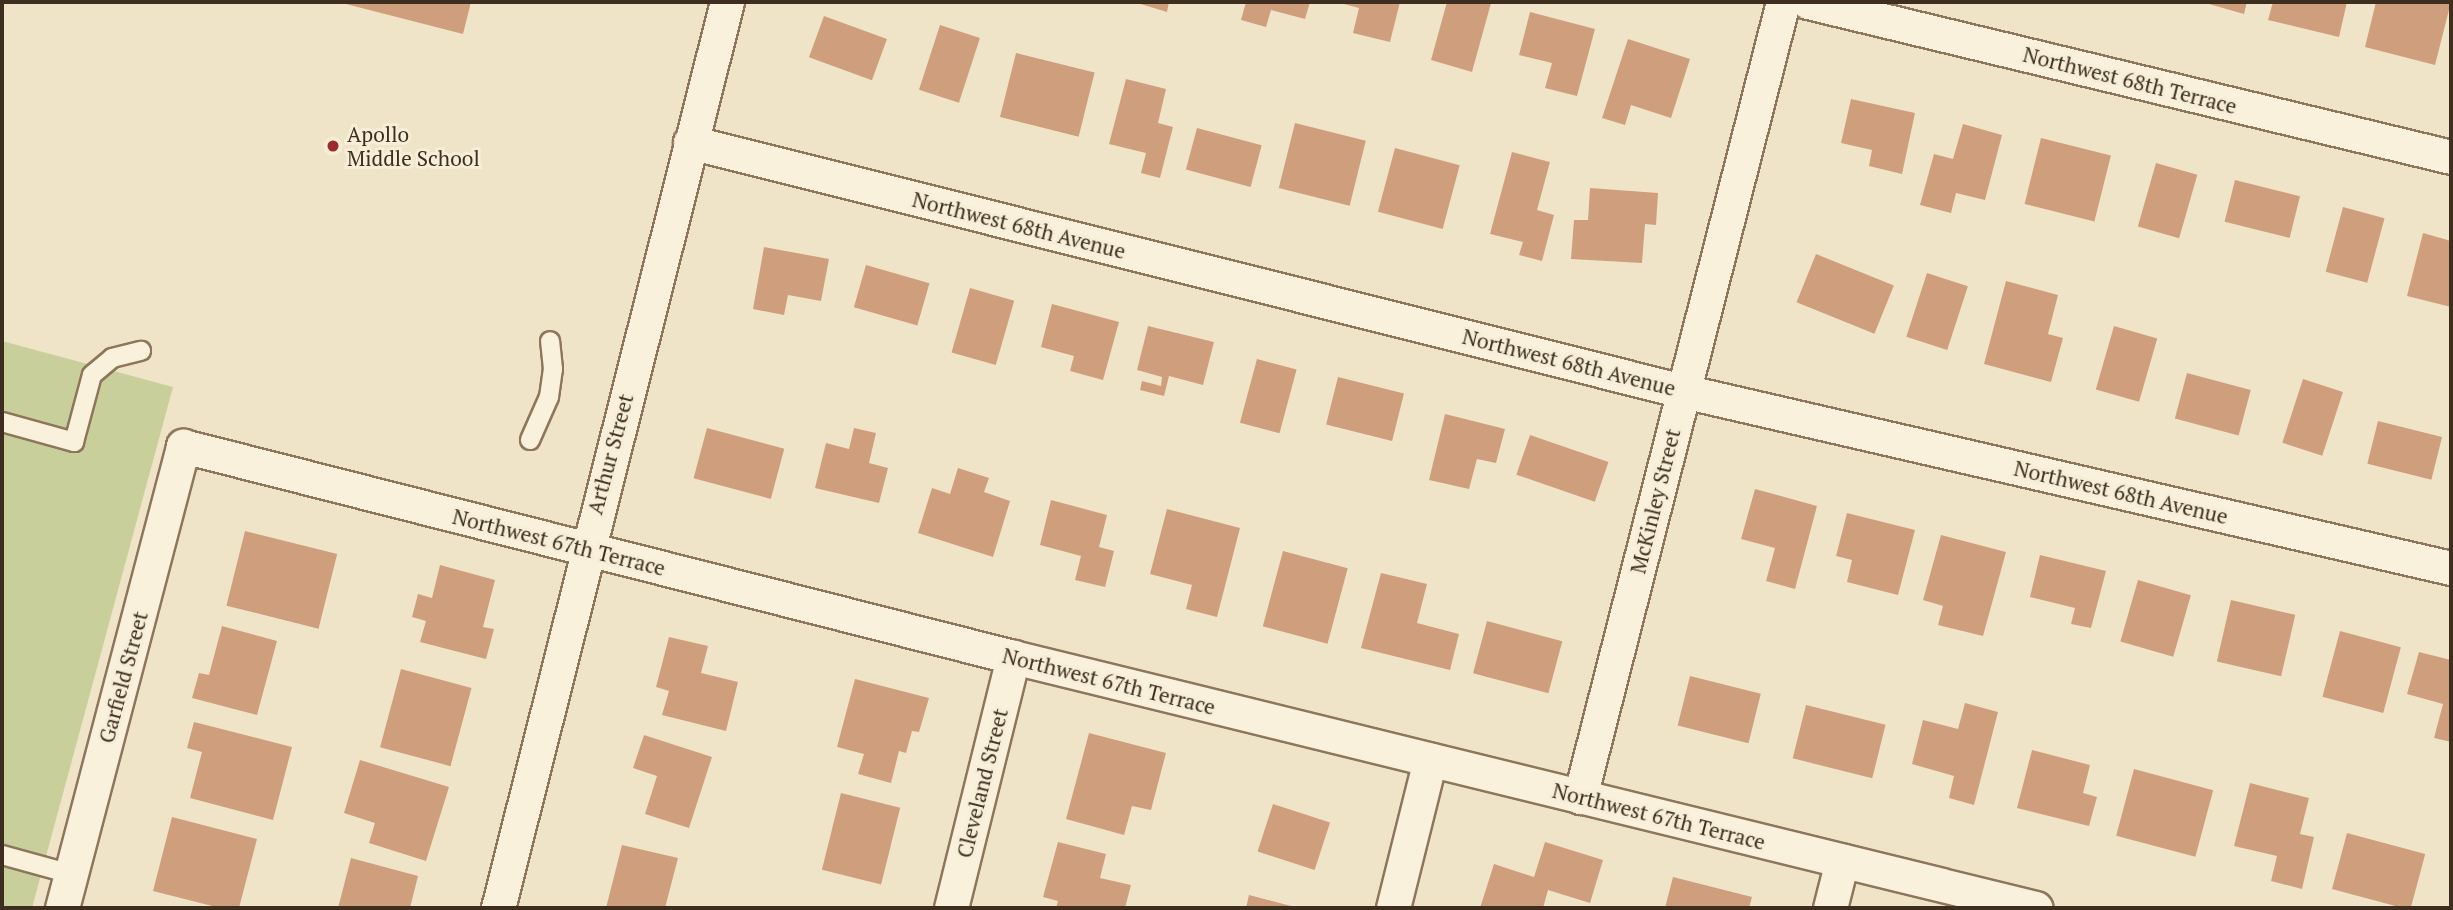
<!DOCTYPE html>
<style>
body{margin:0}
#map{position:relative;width:2453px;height:910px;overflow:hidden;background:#f0e4c8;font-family:"PT Serif",serif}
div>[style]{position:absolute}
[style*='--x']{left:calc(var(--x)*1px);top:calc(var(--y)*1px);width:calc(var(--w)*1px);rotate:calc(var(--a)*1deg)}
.green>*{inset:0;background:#c9cf9b}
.building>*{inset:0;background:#cf9f7d;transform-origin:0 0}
.roads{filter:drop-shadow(2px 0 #8d765c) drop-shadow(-2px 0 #8d765c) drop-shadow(0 2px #8d765c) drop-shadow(0 -2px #8d765c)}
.lane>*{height:18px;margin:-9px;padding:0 9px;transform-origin:9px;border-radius:9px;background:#faf1dc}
.street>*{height:33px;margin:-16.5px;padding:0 16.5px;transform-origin:16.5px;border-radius:16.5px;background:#faf1dc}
.dots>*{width:19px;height:19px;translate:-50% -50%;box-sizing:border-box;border:4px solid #f7eed8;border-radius:50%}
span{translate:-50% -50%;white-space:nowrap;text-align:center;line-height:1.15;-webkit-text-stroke:6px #f7eed8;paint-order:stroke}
.street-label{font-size:21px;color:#3d2e20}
.poi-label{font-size:21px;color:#3d2e20}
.left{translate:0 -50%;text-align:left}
.frame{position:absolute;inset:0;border:4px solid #3d2e20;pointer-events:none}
</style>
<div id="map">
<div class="green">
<div style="clip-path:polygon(2px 341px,173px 387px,32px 908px,2px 908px)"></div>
</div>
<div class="building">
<div style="clip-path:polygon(338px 2px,471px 2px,463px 34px)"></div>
<div style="clip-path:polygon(1134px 2px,1169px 2px,1167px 12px)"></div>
<div style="clip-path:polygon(1246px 2px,1310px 2px,1305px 19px,1271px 10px,1266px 27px,1241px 20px)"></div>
<div style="clip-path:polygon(1400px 2px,1390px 42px,1353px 33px,1359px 8px,1340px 3px)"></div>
<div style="clip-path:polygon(1447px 2px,1491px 3px,1472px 72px,1431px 60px)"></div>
<div style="clip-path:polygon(2202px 2px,2247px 2px,2244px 14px)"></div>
<div style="clip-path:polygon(2273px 2px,2347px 2px,2339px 37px,2268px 20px)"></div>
<div style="clip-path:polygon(2376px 2px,2451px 2px,2435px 65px,2365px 47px)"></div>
<div style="clip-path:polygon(1530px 12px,1595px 29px,1577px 96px,1545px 88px,1552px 63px,1519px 55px)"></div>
<div style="left:824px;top:16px;width:67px;height:44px;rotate:20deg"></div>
<div style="left:940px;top:25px;width:42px;height:68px;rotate:18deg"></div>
<div style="clip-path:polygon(1628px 39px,1690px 59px,1671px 118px,1631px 105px,1625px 125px,1602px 118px)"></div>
<div style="left:1016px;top:53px;width:81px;height:66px;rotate:14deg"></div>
<div style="clip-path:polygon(1126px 79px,1166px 89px,1158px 123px,1173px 127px,1160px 178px,1141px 173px,1146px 153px,1109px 144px)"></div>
<div style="clip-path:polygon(1851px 99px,1915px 113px,1902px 174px,1869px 166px,1872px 150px,1841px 143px)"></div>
<div style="left:1295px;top:123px;width:73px;height:67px;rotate:14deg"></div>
<div style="clip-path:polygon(1963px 124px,2002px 135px,1985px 200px,1956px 193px,1951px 213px,1920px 205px,1934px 154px,1953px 159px)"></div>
<div style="left:1197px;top:128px;width:67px;height:43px;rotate:15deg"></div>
<div style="left:2041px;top:138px;width:72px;height:68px;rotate:14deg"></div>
<div style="left:1395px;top:148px;width:67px;height:66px;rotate:15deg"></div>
<div style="clip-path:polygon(1512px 152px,1550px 162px,1537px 210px,1554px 215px,1542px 261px,1519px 255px,1523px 242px,1490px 234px)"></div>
<div style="left:2156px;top:163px;width:43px;height:66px;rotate:16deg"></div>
<div style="left:2235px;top:180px;width:67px;height:43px;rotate:14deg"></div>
<div style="clip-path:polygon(1590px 188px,1658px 193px,1656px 225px,1645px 224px,1642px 263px,1571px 259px,1574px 220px,1588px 220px)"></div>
<div style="left:2343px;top:207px;width:43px;height:67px;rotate:15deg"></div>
<div style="clip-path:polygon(2423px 233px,2451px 241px,2451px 307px,2407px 296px)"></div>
<div style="clip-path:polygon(764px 247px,829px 259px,821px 301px,788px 295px,784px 315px,753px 309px)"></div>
<div style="left:1816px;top:254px;width:84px;height:52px;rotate:22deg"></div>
<div style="left:866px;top:265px;width:66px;height:44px;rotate:16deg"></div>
<div style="left:1927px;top:273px;width:43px;height:67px;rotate:18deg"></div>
<div style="clip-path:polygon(2006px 281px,2058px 295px,2048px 334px,2063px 338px,2051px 382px,1984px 364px)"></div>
<div style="left:970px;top:288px;width:46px;height:67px;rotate:16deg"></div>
<div style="clip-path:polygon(1052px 304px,1119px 322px,1103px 380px,1070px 371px,1074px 356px,1041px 347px)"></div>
<div style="clip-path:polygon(1148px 326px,1214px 342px,1203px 385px,1169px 376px,1164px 396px,1140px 390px,1142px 381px,1161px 386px,1162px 377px,1137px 370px)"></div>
<div style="left:2114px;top:326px;width:45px;height:66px;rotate:16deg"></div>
<div style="left:1257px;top:359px;width:41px;height:66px;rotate:15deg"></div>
<div style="left:2187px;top:373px;width:66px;height:47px;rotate:15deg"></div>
<div style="left:1338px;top:377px;width:68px;height:49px;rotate:14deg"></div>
<div style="left:2303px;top:379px;width:42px;height:67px;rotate:18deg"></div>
<div style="clip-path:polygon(1445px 414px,1505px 429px,1496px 463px,1477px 459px,1469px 489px,1429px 480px)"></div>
<div style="left:2378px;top:421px;width:66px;height:44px;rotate:14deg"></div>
<div style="left:707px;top:428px;width:80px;height:52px;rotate:15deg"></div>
<div style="clip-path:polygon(854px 428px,876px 433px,869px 463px,888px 468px,879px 503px,815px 488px,826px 443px,849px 449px)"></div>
<div style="left:1530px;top:435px;width:83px;height:42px;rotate:19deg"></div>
<div style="clip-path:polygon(958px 468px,989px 478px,984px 492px,1010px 501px,993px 557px,918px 533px,932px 488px,950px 494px)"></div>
<div style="clip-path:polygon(1755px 489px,1817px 506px,1795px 589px,1766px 581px,1775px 548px,1741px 539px)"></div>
<div style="clip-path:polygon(1051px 500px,1107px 515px,1099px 547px,1114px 551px,1105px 587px,1075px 580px,1081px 556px,1040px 545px)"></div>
<div style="clip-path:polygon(1167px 509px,1240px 528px,1217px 617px,1186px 609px,1192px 585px,1150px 574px)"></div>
<div style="clip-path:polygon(1847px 513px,1915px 530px,1898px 595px,1847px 582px,1852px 560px,1836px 556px)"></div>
<div style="left:245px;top:531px;width:95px;height:77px;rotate:14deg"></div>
<div style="clip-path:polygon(1941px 535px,2006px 552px,1983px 636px,1938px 625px,1943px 606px,1923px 600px)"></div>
<div style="left:1283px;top:551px;width:67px;height:78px;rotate:15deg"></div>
<div style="clip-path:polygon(2040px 555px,2106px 571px,2091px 628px,2071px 624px,2075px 608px,2030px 597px)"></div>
<div style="clip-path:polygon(440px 565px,495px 580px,483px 627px,494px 629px,486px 659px,420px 642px,426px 621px,412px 617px,418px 594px,432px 598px)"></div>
<div style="clip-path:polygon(1381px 573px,1427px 584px,1417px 623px,1459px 634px,1450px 670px,1361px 648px)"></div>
<div style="left:2138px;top:580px;width:55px;height:64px;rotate:16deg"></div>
<div style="left:2231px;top:600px;width:66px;height:63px;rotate:13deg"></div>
<div style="left:1487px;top:621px;width:78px;height:54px;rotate:15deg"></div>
<div style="clip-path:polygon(222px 626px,277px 641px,257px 715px,192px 698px,199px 673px,209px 675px)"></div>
<div style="left:2340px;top:631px;width:63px;height:68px;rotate:15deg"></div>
<div style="clip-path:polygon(669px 637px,708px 646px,701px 673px,738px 682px,726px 731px,662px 715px,669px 691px,656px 687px)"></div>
<div style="clip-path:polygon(2419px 652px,2451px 660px,2451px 742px,2434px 738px,2443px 704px,2407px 694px)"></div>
<div style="left:401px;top:669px;width:73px;height:81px;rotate:15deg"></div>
<div style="left:1690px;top:676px;width:73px;height:51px;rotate:14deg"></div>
<div style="clip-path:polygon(855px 679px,929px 698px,919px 732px,912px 731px,906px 753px,899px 751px,891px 783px,858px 774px,864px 754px,837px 747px)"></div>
<div style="clip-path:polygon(1965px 703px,1998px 712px,1974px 805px,1949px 798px,1954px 776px,1912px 764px,1923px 720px,1958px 729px)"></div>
<div style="left:1806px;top:705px;width:82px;height:55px;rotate:14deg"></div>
<div style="clip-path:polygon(194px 722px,292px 747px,273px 820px,190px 798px,202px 752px,187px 748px)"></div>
<div style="clip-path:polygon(1089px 733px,1166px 753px,1151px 810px,1132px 806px,1124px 835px,1066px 819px)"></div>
<div style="clip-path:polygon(644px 735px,712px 757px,689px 828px,645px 814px,657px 776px,633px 768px)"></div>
<div style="clip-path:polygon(2032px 750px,2090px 765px,2083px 793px,2097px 797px,2089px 826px,2017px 808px)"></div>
<div style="clip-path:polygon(360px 760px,449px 787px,426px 861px,369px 843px,375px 823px,344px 813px)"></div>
<div style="left:2134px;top:769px;width:82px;height:69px;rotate:15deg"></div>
<div style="clip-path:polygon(2250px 783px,2309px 798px,2300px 834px,2314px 837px,2302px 889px,2271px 881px,2277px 856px,2234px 846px)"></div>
<div style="left:841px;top:793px;width:61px;height:79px;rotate:14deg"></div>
<div style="left:1273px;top:804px;width:60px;height:50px;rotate:18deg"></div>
<div style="clip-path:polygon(172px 817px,257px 839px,239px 908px,220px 908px,153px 891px)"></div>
<div style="left:2347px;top:833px;width:81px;height:58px;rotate:15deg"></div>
<div style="clip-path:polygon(1058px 842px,1106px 854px,1100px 878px,1131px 885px,1125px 908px,1056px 908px,1058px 901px,1043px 897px)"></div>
<div style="clip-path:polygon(1545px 842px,1603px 860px,1590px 903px,1548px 890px,1543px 908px,1480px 908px,1494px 864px,1534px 877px)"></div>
<div style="clip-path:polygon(622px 845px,678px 858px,665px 908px,606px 908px)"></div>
<div style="clip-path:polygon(351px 858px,418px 876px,410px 908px,338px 908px)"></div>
<div style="clip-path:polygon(1673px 877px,1752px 897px,1749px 908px,1665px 908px)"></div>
<div style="clip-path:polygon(1249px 895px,1295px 907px,1295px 908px,1246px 908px)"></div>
</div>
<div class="roads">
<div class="lane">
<div style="--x:2;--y:422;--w:75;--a:15.5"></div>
<div style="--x:74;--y:442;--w:69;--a:-75"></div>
<div style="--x:92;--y:375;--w:26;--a:-40"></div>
<div style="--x:112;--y:358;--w:30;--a:-14"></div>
<div style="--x:530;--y:440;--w:47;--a:-66.2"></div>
<div style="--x:549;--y:397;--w:28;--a:-82"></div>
<div style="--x:553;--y:369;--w:28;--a:-96"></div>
<div style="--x:2;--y:855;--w:72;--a:15.4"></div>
</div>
<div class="street">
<div style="--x:1808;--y:2;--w:661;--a:13.55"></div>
<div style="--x:690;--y:142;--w:1024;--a:14.08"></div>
<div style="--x:1683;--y:391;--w:788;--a:12.98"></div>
<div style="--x:1580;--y:797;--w:821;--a:-75.68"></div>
<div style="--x:62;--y:908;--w:478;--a:-75.3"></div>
<div style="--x:183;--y:446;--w:856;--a:14.26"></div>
<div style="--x:1013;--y:657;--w:1053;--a:13.79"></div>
<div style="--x:498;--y:908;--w:934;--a:-75.82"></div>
<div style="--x:951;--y:908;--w:259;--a:-76.1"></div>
<div style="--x:1393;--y:908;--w:153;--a:-76"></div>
<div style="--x:1830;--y:908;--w:49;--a:-75.7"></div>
</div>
</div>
<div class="dots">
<div style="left:333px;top:146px;background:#9e2a2b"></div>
</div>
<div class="street-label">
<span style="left:2130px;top:80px;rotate:14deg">Northwest 68th Terrace</span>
<span style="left:1019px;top:225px;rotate:14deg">Northwest 68th Avenue</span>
<span style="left:1569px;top:362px;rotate:14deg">Northwest 68th Avenue</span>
<span style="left:610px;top:454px;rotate:-75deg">Arthur Street</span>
<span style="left:2121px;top:492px;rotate:13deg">Northwest 68th Avenue</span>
<span style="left:1655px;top:501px;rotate:-76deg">McKinley Street</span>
<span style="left:559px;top:542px;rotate:14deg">Northwest 67th Terrace</span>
<span style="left:123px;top:677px;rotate:-75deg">Garfield Street</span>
<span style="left:1109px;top:681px;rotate:14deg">Northwest 67th Terrace</span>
<span style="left:982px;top:783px;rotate:-76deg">Cleveland Street</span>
<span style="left:1659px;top:816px;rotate:14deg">Northwest 67th Terrace</span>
</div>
<div class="poi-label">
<span class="left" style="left:347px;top:146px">Apollo<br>Middle School</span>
</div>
<div class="frame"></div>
</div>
